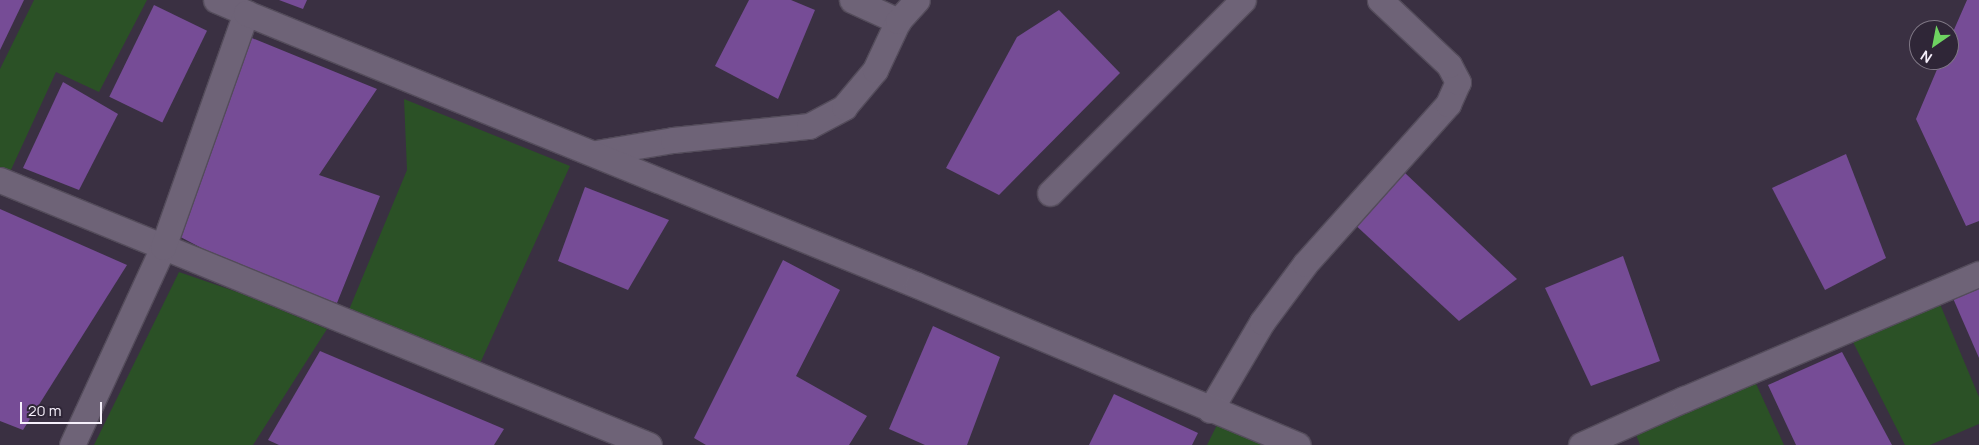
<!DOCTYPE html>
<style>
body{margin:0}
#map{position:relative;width:1979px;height:445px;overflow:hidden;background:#3a3042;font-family:Manrope,sans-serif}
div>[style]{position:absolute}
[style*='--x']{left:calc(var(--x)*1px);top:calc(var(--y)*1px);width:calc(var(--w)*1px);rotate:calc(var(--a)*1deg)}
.green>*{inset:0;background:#2b5126}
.building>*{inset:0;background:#764c96;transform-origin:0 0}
.roads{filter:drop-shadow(1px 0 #544c5b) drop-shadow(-1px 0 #544c5b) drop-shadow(0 1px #544c5b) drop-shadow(0 -1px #544c5b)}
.street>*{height:25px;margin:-12.5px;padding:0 12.5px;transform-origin:12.5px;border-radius:12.5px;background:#6e6377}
span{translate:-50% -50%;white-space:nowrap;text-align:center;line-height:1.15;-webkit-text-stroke:4px #2f2637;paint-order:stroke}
.north{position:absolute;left:1909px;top:20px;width:50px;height:50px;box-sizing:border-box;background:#2f2637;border:1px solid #7f7785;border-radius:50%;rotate:213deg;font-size:14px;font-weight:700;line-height:20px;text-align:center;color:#f6f0fb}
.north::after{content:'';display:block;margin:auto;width:18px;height:22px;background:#6ed361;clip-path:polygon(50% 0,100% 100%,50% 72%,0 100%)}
.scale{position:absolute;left:20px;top:402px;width:82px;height:22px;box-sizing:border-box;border:2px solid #f6f0fb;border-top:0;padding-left:6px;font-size:15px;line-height:18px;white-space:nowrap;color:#f6f0fb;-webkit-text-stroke:4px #2f2637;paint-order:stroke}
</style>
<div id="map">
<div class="green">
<div style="clip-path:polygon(34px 0,147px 0,99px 92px,56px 72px,4px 185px,0 183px,0 69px)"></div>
<div style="clip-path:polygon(404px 99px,570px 166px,477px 370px,346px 317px,407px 170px)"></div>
<div style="clip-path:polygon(179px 272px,240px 293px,327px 329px,253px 445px,94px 445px)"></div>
<div style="clip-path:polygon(1940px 304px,1979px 397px,1979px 424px,1930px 445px,1905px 445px,1852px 340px)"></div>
<div style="clip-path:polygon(1753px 377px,1784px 445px,1640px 445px,1632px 424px)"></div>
<div style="clip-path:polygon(1218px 423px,1265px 445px,1207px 445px)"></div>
</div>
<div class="building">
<div style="clip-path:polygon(0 0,24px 0,0 50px)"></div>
<div style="clip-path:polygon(279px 0,307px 0,303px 9px)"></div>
<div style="clip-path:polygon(749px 0,791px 0,815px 10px,778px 99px,715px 66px)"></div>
<div style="clip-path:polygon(1967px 0,1979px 0,1979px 221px,1966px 226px,1916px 119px,1941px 60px,1949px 60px,1949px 41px)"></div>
<div style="left:154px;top:5px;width:59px;height:102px;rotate:26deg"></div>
<div style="clip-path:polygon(1059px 10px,1120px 73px,999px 195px,946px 168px,1017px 37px)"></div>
<div style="clip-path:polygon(247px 36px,377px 89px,319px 175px,380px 196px,337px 303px,251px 274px,171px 232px)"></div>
<div style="clip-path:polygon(63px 82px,118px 114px,79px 190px,23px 168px)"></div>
<div style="clip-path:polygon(1846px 154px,1886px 258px,1825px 290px,1772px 188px)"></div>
<div style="clip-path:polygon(1405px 173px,1517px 279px,1459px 321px,1351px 221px)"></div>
<div style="clip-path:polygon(585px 187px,669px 220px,628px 290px,558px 261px)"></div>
<div style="clip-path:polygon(0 209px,127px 265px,23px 430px,0 421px)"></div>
<div style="clip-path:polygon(1623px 256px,1660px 361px,1591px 386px,1545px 288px)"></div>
<div style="clip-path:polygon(783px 260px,840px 290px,796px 376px,867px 416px,849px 445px,706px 445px,694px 438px)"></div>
<div style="clip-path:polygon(1979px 286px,1979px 358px,1952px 296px)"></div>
<div style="clip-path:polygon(933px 326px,1000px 357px,967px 445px,925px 445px,889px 429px)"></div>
<div style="clip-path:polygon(320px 351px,504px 429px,494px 445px,279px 445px,268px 440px)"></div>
<div style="clip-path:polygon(1842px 352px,1892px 445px,1796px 445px,1768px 385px)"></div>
<div style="clip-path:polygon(1114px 394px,1198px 433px,1192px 445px,1089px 445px)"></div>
</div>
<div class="roads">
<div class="street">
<div style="--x:216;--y:0;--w:33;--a:23"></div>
<div style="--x:852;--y:0;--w:51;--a:24.5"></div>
<div style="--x:596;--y:153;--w:78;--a:-9.6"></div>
<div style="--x:673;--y:140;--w:137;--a:-5.9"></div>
<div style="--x:809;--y:126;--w:40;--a:-28"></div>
<div style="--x:844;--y:107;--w:48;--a:-50"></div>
<div style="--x:875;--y:70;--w:54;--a:-64.9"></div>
<div style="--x:898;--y:21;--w:28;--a:-48"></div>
<div style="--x:0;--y:180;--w:701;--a:22.21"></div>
<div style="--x:1050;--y:193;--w:273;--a:-45"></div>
<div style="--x:1210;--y:410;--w:102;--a:-59.4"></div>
<div style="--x:1262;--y:322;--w:72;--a:-53.4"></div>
<div style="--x:1305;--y:264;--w:215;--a:-48.2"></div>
<div style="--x:1448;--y:104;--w:24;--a:-66"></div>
<div style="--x:1458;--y:82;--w:19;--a:-118"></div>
<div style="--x:1449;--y:65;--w:95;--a:-136.7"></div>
<div style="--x:72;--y:445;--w:218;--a:-65.3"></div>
<div style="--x:163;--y:247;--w:248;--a:-70.5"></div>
<div style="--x:246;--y:13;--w:724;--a:22.07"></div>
<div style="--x:917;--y:285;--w:413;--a:22.8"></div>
<div style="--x:1581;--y:445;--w:113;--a:-24.1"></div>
<div style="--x:1684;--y:399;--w:320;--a:-23"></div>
</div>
</div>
<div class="north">N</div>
<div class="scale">20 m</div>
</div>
